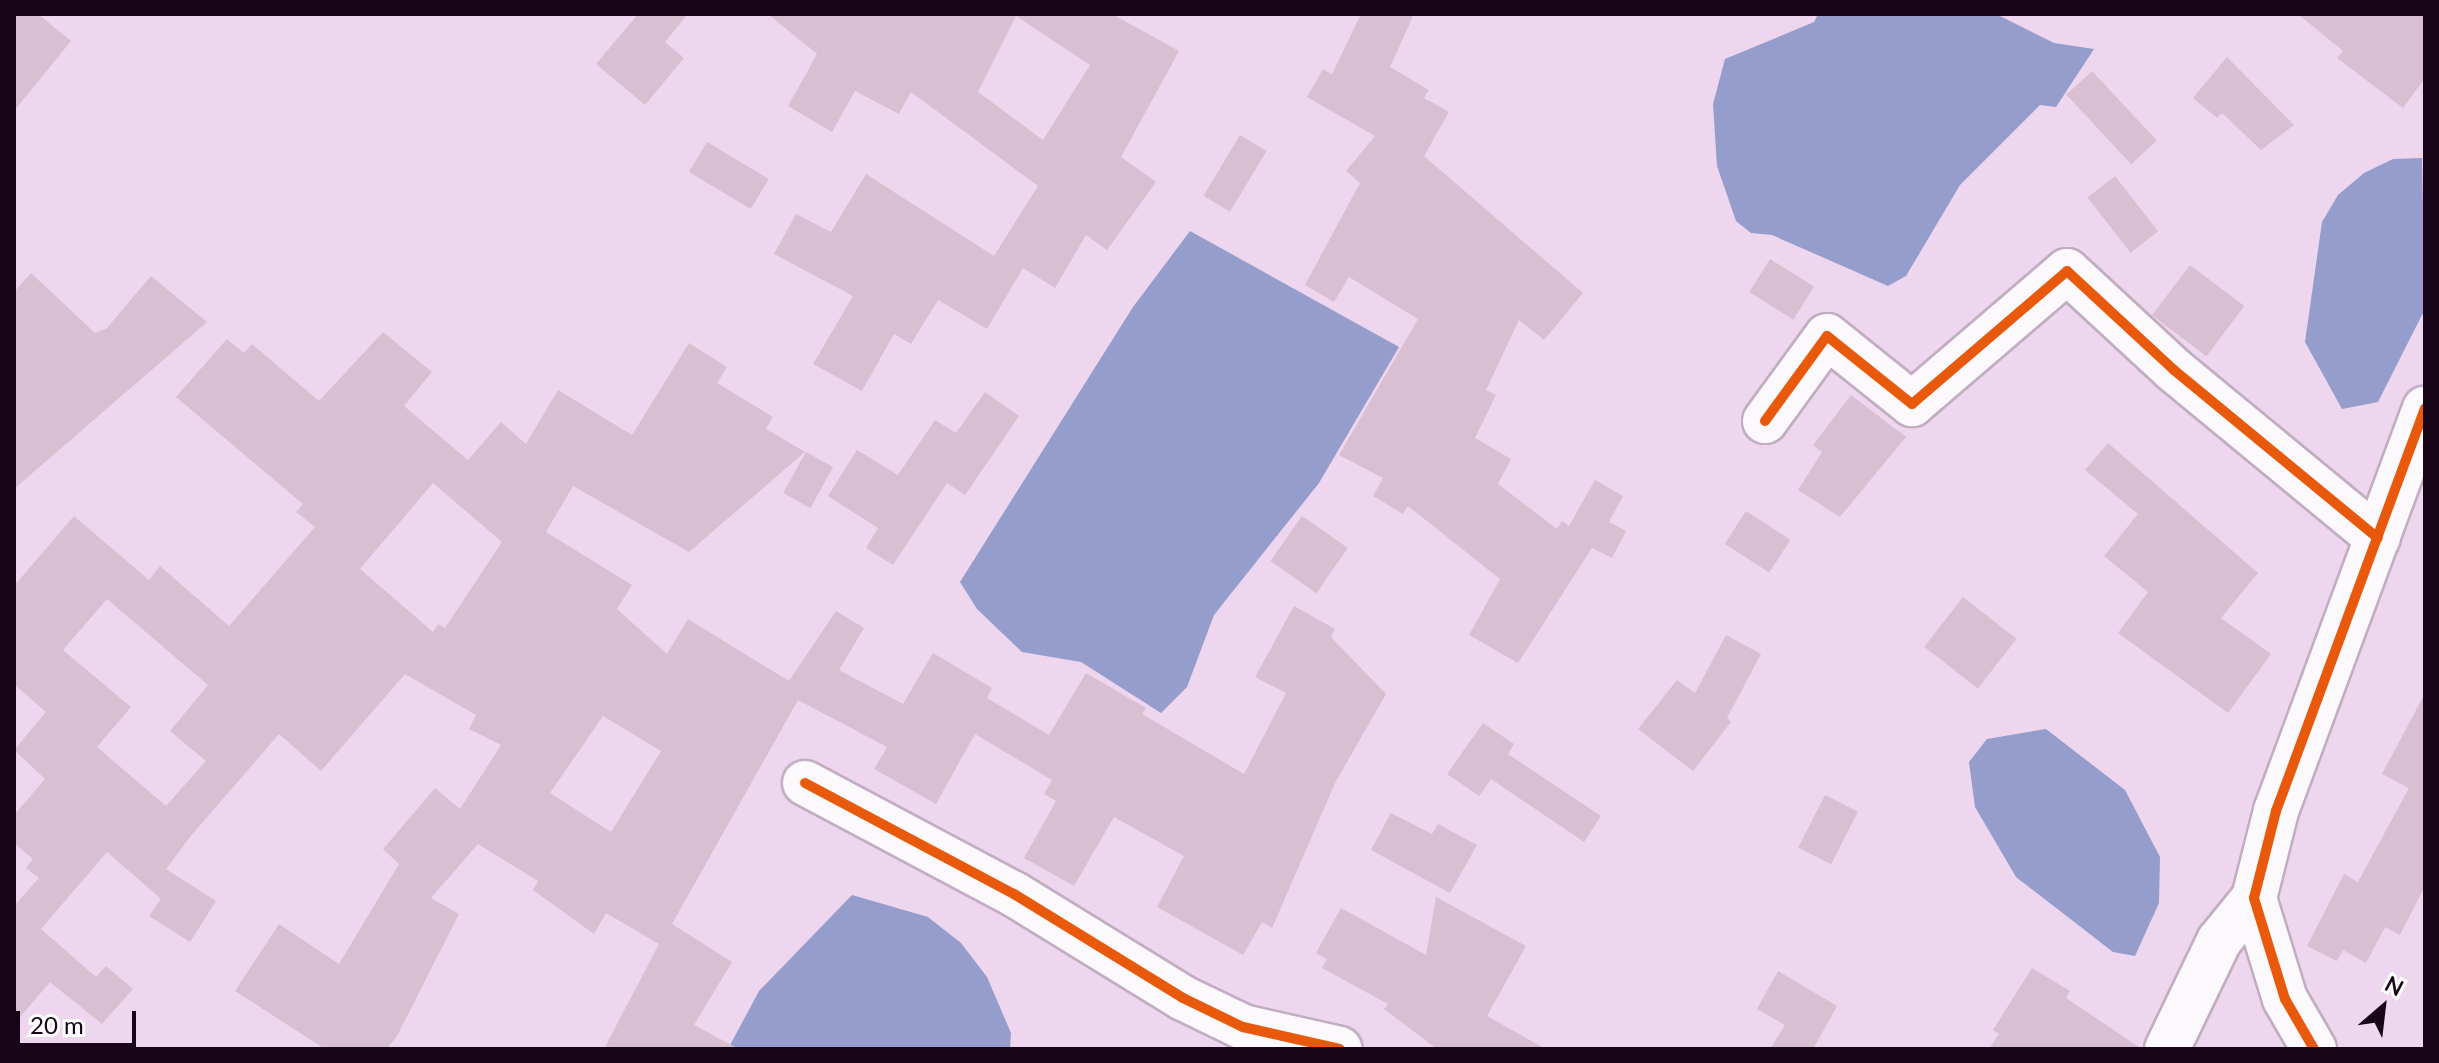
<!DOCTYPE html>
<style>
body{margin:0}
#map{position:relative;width:2439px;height:1063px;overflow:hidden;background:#eed6ee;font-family:Lato,sans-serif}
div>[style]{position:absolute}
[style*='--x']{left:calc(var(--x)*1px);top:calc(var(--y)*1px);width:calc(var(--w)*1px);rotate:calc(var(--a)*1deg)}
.water>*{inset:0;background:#949dcb}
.building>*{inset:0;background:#d9bfd2;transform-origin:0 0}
.roads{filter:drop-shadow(2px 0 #c1adc1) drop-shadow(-2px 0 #c1adc1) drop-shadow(0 2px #c1adc1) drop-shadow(0 -2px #c1adc1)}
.street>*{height:44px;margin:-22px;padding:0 22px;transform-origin:22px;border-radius:22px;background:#fcf9fc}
.cycleway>*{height:10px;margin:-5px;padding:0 5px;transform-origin:5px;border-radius:5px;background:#e8590c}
span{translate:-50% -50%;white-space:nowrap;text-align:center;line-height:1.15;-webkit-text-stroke:7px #fdfdfd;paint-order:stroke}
.frame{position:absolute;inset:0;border:16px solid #180518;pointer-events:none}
.north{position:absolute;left:2343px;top:967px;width:80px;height:80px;-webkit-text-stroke:6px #fdfdfd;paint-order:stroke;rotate:28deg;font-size:22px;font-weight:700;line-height:32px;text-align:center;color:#180518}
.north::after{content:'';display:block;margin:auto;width:28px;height:36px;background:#180518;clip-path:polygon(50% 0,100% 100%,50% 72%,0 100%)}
.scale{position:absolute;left:16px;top:1011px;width:120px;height:36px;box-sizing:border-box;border:4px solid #180518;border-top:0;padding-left:10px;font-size:24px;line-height:28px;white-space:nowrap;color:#180518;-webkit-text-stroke:6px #fdfdfd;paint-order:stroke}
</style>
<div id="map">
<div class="water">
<div style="clip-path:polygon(1818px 14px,1996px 14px,2054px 43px,2094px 49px,2056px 107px,2040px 105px,1960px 185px,1906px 276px,1888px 286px,1772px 235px,1751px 233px,1736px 221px,1717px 166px,1713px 104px,1725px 59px,1814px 22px)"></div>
<div style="clip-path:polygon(2422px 158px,2425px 309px,2378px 402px,2342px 409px,2305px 342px,2322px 222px,2338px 195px,2364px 173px,2393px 159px)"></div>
<div style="clip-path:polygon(1190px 231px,1399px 347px,1319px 483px,1214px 615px,1187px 687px,1161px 713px,1081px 662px,1022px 652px,977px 609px,960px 582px,1133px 307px)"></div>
<div style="clip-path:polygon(2046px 729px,2125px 790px,2160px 857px,2159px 903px,2135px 956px,2113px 952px,2016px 877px,1975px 807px,1969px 762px,1987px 739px)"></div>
<div style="clip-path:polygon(852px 895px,928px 917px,961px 943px,987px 977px,1011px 1033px,1010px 1049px,728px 1049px,759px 991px)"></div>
</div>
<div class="building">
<div style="clip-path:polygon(14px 14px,38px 14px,71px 41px,14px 111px)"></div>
<div style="clip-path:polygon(638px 14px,688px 14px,665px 42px,684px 58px,645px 105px,596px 64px)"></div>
<div style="clip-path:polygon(evenodd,768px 14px,1112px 14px,1179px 51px,1121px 157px,1156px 182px,1107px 250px,1086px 235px,1055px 288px,1023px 268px,987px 329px,938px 300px,911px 344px,894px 334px,862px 391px,813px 364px,853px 296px,774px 254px,796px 214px,831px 232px,866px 174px,994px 256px,1038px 186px,911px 92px,899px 114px,855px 91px,832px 132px,788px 106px,817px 54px,768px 14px,1016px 16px,1090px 65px,1043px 140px,978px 92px,1016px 16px)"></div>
<div style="clip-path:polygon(1361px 14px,1414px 14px,1390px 67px,1429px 90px,1424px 98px,1449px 112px,1424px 156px,1583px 293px,1544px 340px,1519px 320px,1486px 390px,1496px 395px,1475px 438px,1511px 459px,1498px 484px,1557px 529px,1562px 521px,1569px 526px,1595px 480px,1623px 496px,1609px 522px,1626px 531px,1612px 558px,1592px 548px,1518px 663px,1469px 635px,1500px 579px,1408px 506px,1403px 514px,1373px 496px,1383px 478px,1339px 455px,1418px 319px,1349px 277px,1334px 302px,1305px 285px,1360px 183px,1346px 171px,1375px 136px,1307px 97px,1323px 69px,1332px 74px)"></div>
<div style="clip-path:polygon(2298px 14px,2425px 14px,2425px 78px,2403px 108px,2337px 58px,2343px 51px)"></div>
<div style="clip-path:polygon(2227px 57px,2294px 125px,2261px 150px,2222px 113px,2217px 118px,2193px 98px)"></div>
<div style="left:2092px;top:71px;width:95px;height:35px;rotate:47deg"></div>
<div style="left:1240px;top:135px;width:31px;height:71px;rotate:31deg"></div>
<div style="left:707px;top:142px;width:72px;height:35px;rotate:31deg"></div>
<div style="left:2115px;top:176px;width:70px;height:35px;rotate:52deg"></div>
<div style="left:1770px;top:259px;width:52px;height:39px;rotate:32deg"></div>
<div style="left:2190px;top:265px;width:68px;height:63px;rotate:37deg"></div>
<div style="clip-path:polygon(31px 273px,95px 333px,107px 328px,151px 276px,207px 322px,14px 489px,14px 292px)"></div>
<div style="clip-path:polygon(evenodd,383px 332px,432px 372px,404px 406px,468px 460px,501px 422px,526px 444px,558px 390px,632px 435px,689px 343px,727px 367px,717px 383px,773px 417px,766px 429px,805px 452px,689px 552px,573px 486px,546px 532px,632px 585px,617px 609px,667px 654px,688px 619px,789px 681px,836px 611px,864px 628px,839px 670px,903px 704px,933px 653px,992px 688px,987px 698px,1049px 735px,1086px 673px,1146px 708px,1142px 714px,1244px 774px,1286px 693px,1255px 677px,1294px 606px,1335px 629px,1331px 637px,1386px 694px,1336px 781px,1272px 928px,1262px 922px,1243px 955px,1157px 907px,1184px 856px,1114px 817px,1074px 886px,1024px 858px,1056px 801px,1044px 794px,1052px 780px,975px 734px,936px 804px,874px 769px,887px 747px,798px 700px,672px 924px,732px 962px,694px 1025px,739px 1049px,604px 1049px,659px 944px,606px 913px,594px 934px,533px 890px,538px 881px,478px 844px,431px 898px,459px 914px,397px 1036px,387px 1049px,325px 1049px,235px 991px,279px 924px,339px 964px,399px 864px,383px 849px,435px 788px,460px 809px,501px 745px,469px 729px,476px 715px,405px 674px,321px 771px,279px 734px,190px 837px,166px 869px,216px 901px,190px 942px,149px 916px,161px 899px,107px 852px,41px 929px,96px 977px,106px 966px,133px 989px,102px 1024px,50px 982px,14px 1024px,14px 906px,39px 878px,26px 868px,33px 859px,14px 843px,14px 815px,45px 779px,14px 750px,46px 712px,14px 684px,14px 586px,74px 516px,149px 580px,160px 566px,229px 626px,315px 527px,296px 512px,303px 504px,176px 397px,227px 339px,244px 353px,252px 344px,319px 401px,383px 332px,433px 483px,502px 542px,445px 628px,438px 624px,433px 632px,360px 569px,433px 483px,383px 332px,107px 599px,208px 685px,170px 731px,206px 761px,166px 806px,97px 747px,131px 707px,63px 650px,107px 599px,383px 332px,603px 716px,661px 751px,611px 832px,550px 793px,603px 716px)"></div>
<div style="clip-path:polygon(985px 392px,1019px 416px,965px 495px,947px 483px,893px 565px,866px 548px,878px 528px,828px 496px,857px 450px,898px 475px,935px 420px,956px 433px)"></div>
<div style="clip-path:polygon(1851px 395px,1906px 437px,1840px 517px,1798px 490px,1822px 452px,1813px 445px)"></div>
<div style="clip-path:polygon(2108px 443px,2258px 573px,2221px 618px,2271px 654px,2228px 713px,2118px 633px,2148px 592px,2104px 556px,2138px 514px,2085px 470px)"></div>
<div style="left:806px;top:452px;width:31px;height:47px;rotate:29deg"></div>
<div style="left:1746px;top:511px;width:53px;height:39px;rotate:33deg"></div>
<div style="left:1302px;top:516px;width:56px;height:55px;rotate:35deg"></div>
<div style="left:1963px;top:597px;width:68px;height:63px;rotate:38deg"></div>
<div style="clip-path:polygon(1726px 635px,1761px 654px,1727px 718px,1731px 722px,1693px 771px,1638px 729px,1677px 680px,1695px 693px)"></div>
<div style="clip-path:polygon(2425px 693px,2425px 886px,2400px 935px,2385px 927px,2366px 963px,2343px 950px,2337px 961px,2307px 946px,2344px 874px,2358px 882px,2409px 788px,2382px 774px)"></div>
<div style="clip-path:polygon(1483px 723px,1514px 744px,1508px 754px,1601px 816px,1584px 842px,1491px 779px,1479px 796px,1447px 774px)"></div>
<div style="left:1825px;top:795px;width:37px;height:59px;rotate:27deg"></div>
<div style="clip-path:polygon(1391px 813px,1432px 834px,1438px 824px,1477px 845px,1450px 893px,1371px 850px)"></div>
<div style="clip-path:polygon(1436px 897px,1526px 946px,1487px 1016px,1546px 1049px,1437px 1049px,1384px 1009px,1388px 1004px,1322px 968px,1327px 959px,1316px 953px,1341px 908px,1426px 955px)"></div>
<div style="clip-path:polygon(2032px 968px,2070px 991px,2066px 998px,2142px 1049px,1989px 1049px,1999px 1034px,1993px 1030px)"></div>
<div style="clip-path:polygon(1778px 971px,1837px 1006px,1813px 1049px,1770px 1049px,1785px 1025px,1757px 1009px)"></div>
</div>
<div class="roads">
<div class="street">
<div style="--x:1765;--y:421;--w:105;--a:-53.9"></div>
<div style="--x:1827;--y:336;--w:109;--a:38.7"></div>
<div style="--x:1912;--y:404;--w:204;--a:-40.6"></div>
<div style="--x:2067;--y:271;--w:146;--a:42.8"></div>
<div style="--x:2174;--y:370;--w:264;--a:39.5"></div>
<div style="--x:805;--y:783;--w:237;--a:28"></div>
<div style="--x:1014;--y:894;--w:198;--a:31.6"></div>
<div style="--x:1183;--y:998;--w:67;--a:25.8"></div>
<div style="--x:1243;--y:1027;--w:99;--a:12.8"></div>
<div style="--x:2167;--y:1049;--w:120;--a:-64.3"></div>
<div style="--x:2219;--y:941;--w:55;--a:-50.9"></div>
<div style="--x:2314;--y:1049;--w:58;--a:-120.1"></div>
<div style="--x:2285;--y:999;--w:106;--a:-107.1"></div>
<div style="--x:2254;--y:898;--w:90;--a:-75.8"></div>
<div style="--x:2276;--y:811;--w:429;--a:-69.7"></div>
</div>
</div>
<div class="cycleway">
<div style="--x:1765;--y:421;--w:105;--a:-53.9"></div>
<div style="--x:1827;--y:336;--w:109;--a:38.7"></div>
<div style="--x:1912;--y:404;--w:204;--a:-40.6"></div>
<div style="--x:2067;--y:271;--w:146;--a:42.8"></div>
<div style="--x:2174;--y:370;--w:264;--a:39.5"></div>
<div style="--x:805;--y:783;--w:237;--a:28"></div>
<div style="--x:1014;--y:894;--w:198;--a:31.6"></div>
<div style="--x:1183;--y:998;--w:67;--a:25.8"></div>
<div style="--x:1243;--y:1027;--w:99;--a:12.8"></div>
<div style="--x:2314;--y:1049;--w:58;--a:-120.1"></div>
<div style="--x:2285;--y:999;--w:106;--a:-107.1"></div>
<div style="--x:2254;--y:898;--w:90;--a:-75.8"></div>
<div style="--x:2276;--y:811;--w:429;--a:-69.7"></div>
</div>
<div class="frame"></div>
<div class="north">N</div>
<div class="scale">20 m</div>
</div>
